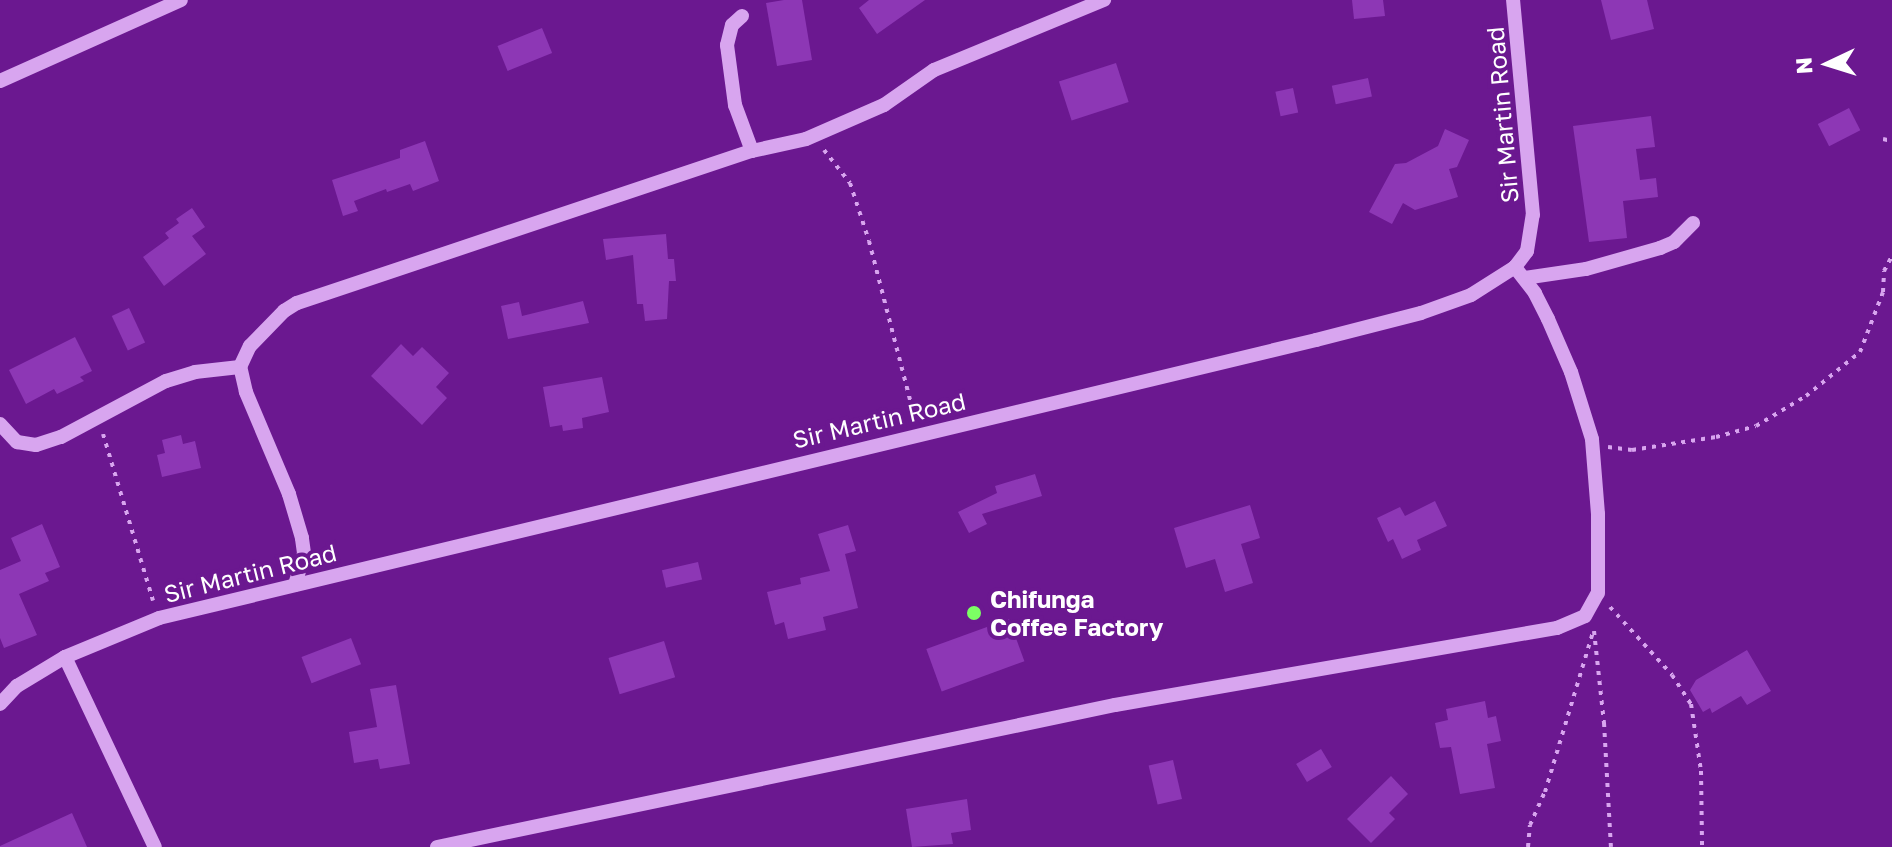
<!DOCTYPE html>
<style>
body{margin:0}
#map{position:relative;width:1892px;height:847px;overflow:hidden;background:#6b1890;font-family:"Golos Text",sans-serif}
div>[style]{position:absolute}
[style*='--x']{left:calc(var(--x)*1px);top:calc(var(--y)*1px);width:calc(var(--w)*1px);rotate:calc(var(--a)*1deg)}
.building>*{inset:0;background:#8d37b5;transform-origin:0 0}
.path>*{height:4px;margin-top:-2px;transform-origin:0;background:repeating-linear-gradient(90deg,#d8a5ef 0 4px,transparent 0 10px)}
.minor>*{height:14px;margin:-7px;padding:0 7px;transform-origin:7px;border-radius:7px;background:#d8a5ef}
.dots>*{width:22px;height:22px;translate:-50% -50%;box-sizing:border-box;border:4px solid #6b1890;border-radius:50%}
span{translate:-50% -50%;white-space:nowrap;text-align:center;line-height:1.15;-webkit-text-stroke:8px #6b1890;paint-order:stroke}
.street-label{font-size:24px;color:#fff}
.poi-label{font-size:24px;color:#fff;font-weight:700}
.left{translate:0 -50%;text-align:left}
.north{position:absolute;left:1788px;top:24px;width:80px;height:80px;-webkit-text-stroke:6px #6b1890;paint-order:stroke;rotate:266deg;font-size:22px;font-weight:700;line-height:32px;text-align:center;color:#fff}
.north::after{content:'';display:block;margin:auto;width:28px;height:36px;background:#fff;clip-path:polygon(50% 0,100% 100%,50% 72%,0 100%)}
</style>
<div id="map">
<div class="building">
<div style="clip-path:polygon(784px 0,802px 0,812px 60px,777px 66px,766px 3px)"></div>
<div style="clip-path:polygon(869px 0,925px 0,877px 34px,859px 8px)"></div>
<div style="clip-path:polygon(1352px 0,1383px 0,1385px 16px,1354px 19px)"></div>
<div style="clip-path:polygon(1601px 0,1647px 0,1654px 29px,1611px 40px)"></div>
<div style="left:542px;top:28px;width:27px;height:48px;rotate:68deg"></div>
<div style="left:1116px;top:63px;width:41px;height:60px;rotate:72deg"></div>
<div style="left:1368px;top:78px;width:19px;height:37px;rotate:78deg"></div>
<div style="left:1293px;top:88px;width:25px;height:18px;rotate:78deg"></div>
<div style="left:1849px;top:108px;width:25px;height:35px;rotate:63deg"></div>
<div style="clip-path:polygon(1651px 116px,1655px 147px,1636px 149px,1640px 180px,1656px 178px,1658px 197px,1623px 201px,1627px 238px,1589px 242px,1573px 126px)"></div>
<div style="clip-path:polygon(1445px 129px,1469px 140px,1457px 167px,1449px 169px,1458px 197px,1415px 210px,1403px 203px,1392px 224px,1369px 212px,1395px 164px,1406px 163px,1438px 146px)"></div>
<div style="clip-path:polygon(425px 141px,439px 181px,413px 191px,410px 184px,387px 192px,386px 189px,354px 201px,358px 211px,343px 216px,332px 180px,400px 158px,400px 150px)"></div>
<div style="clip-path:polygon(192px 208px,205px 227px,192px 236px,206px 254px,164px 286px,143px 257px,169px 238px,165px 233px,179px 223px,176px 219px)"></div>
<div style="clip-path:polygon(666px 234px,668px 259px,674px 259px,676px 281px,669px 281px,667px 319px,645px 321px,643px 304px,637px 304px,633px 255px,606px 260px,603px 239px)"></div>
<div style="clip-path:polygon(583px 301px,589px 323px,508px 339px,501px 306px,519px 302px,522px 316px)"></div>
<div style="left:129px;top:308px;width:38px;height:19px;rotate:65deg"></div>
<div style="clip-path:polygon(75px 337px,92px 371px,80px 377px,84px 381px,57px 394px,54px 389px,26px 404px,9px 370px)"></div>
<div style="clip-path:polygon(401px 344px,413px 356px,422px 347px,449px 373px,436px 387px,447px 398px,422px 425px,371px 376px)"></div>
<div style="clip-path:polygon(602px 377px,609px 412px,582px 418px,583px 428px,563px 431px,562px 425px,550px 427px,543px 387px)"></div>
<div style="clip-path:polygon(181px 435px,183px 444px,195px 441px,201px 468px,162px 477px,157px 455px,165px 453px,162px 440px)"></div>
<div style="clip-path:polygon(1035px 474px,1042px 496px,982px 514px,987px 524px,969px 533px,958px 512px,997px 493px,995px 486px)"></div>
<div style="clip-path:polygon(1435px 501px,1447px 526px,1417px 540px,1421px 550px,1402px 559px,1393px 539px,1388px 542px,1377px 518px,1400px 507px,1405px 516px)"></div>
<div style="clip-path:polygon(1250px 505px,1260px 538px,1241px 544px,1253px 583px,1225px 592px,1215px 559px,1186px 568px,1174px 528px)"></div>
<div style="clip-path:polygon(42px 524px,60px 567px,45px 573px,49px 581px,19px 594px,37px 635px,4px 648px,0 638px,0 570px,21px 561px,11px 538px)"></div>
<div style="clip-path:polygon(848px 525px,856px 551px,845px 554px,858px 608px,823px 617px,826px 630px,788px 639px,784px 622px,775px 625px,767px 592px,801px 584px,800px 578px,830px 571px,818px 534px)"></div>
<div style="left:698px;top:562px;width:18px;height:37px;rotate:77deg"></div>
<div style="left:1009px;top:619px;width:45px;height:88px;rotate:70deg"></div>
<div style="left:351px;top:638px;width:28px;height:53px;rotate:69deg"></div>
<div style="left:664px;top:641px;width:38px;height:58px;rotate:73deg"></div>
<div style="clip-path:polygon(1747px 650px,1771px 691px,1747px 705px,1741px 696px,1712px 713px,1710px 708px,1703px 712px,1690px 690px,1696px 680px)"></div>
<div style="clip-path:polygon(396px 685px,410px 764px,380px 769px,378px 759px,354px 763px,349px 732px,377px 727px,370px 689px)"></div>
<div style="clip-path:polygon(1485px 701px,1488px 718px,1496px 716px,1501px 741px,1487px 744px,1495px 788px,1460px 794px,1451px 747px,1440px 748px,1435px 723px,1448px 720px,1446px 709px)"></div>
<div style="left:1321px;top:749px;width:21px;height:29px;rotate:59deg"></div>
<div style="left:1173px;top:760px;width:40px;height:25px;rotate:77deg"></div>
<div style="clip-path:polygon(1391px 776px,1408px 794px,1389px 813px,1395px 819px,1371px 843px,1347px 819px)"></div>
<div style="clip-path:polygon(967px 799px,971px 830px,951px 833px,953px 844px,912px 847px,906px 809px)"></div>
<div style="clip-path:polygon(72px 813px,87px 847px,0 847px,0 846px)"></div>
</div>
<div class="path">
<div style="--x:1883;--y:139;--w:9;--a:13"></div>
<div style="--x:824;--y:150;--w:42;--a:51.8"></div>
<div style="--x:850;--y:183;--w:61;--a:71.9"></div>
<div style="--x:869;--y:241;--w:184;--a:75.5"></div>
<div style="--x:103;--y:434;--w:174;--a:73.3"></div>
<div style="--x:1608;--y:447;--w:24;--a:7"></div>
<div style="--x:1632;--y:450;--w:85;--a:-8.8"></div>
<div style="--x:1716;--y:437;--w:41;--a:-15.4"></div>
<div style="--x:1756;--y:426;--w:58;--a:-31"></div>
<div style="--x:1806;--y:396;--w:70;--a:-39.2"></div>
<div style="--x:1860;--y:352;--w:64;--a:-69"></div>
<div style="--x:1883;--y:292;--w:21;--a:-87"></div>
<div style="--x:1884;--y:271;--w:17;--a:-62"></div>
<div style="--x:1610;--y:607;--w:92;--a:47.6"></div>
<div style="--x:1672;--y:675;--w:35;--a:57"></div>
<div style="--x:1691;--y:704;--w:68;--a:81.5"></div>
<div style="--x:1701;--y:771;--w:76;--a:89.2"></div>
<div style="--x:1594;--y:631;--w:93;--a:83.8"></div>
<div style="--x:1604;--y:723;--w:124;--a:86.8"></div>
<div style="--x:1528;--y:847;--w:22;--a:-85"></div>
<div style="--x:1530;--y:825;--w:36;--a:-66"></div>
<div style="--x:1545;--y:792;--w:167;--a:-73.3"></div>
</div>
<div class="minor">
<div style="--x:742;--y:16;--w:13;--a:138"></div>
<div style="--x:732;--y:25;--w:21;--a:104"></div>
<div style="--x:727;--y:45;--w:61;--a:82.4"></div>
<div style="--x:735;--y:105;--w:49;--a:69.7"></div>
<div style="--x:0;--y:81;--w:198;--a:-24.1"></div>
<div style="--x:1524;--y:278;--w:63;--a:-8.3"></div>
<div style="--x:1586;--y:269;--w:77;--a:-15.8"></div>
<div style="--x:1660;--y:248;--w:15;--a:-23"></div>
<div style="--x:1674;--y:242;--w:27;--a:-45"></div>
<div style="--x:0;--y:424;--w:25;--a:47"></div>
<div style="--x:17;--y:442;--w:19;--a:9"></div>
<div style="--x:36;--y:445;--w:26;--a:-18"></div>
<div style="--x:61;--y:437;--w:119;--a:-28.1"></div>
<div style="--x:166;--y:381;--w:30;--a:-17"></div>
<div style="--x:195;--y:372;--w:45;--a:-6.3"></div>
<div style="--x:295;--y:585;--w:33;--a:-74"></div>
<div style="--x:304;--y:553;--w:15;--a:-98"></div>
<div style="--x:302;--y:538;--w:46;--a:-106.5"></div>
<div style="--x:289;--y:494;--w:111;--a:-112.9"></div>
<div style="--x:246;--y:392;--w:26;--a:-103"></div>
<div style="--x:240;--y:367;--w:23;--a:-65"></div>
<div style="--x:250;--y:346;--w:49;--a:-45.8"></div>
<div style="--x:284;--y:311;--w:15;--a:-32"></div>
<div style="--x:297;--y:303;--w:480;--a:-18.5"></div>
<div style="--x:752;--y:151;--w:55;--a:-12.5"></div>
<div style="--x:806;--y:139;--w:85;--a:-23.6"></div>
<div style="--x:884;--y:105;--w:61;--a:-35"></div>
<div style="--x:934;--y:70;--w:184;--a:-22.4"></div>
<div style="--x:65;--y:657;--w:210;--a:64.7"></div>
<div style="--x:0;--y:704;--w:25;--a:-47"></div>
<div style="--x:17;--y:686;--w:56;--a:-31.1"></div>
<div style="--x:65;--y:657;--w:102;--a:-22.5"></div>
<div style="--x:159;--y:618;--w:1190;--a:-13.51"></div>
<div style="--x:1316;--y:340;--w:108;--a:-14.4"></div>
<div style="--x:1421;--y:313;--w:53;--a:-19.8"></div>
<div style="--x:1471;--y:295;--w:52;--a:-32.5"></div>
<div style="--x:1515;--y:267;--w:20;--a:-53"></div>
<div style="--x:1527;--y:251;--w:36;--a:-81"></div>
<div style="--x:1533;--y:215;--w:216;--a:-95.3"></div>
<div style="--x:437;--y:847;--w:693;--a:-11.83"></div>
<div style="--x:1115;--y:705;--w:449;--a:-9.9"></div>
<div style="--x:1557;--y:628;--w:30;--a:-23"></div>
<div style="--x:1585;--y:616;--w:26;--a:-61"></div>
<div style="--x:1598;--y:593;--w:79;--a:-90"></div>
<div style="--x:1598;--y:514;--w:75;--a:-94.6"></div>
<div style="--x:1592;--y:439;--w:70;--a:-107.4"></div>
<div style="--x:1571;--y:372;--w:58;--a:-113.5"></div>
<div style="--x:1548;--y:319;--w:29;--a:-117"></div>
<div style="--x:1535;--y:293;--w:33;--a:-128"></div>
</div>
<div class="dots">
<div style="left:974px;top:613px;background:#7cff64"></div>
</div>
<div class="street-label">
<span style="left:1502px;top:115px;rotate:-95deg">Sir Martin Road</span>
<span style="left:879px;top:420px;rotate:-13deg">Sir Martin Road</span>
<span style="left:250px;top:573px;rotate:-14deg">Sir Martin Road</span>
</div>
<div class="poi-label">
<span class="left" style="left:990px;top:613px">Chifunga<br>Coffee Factory</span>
</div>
<div class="north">N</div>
</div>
